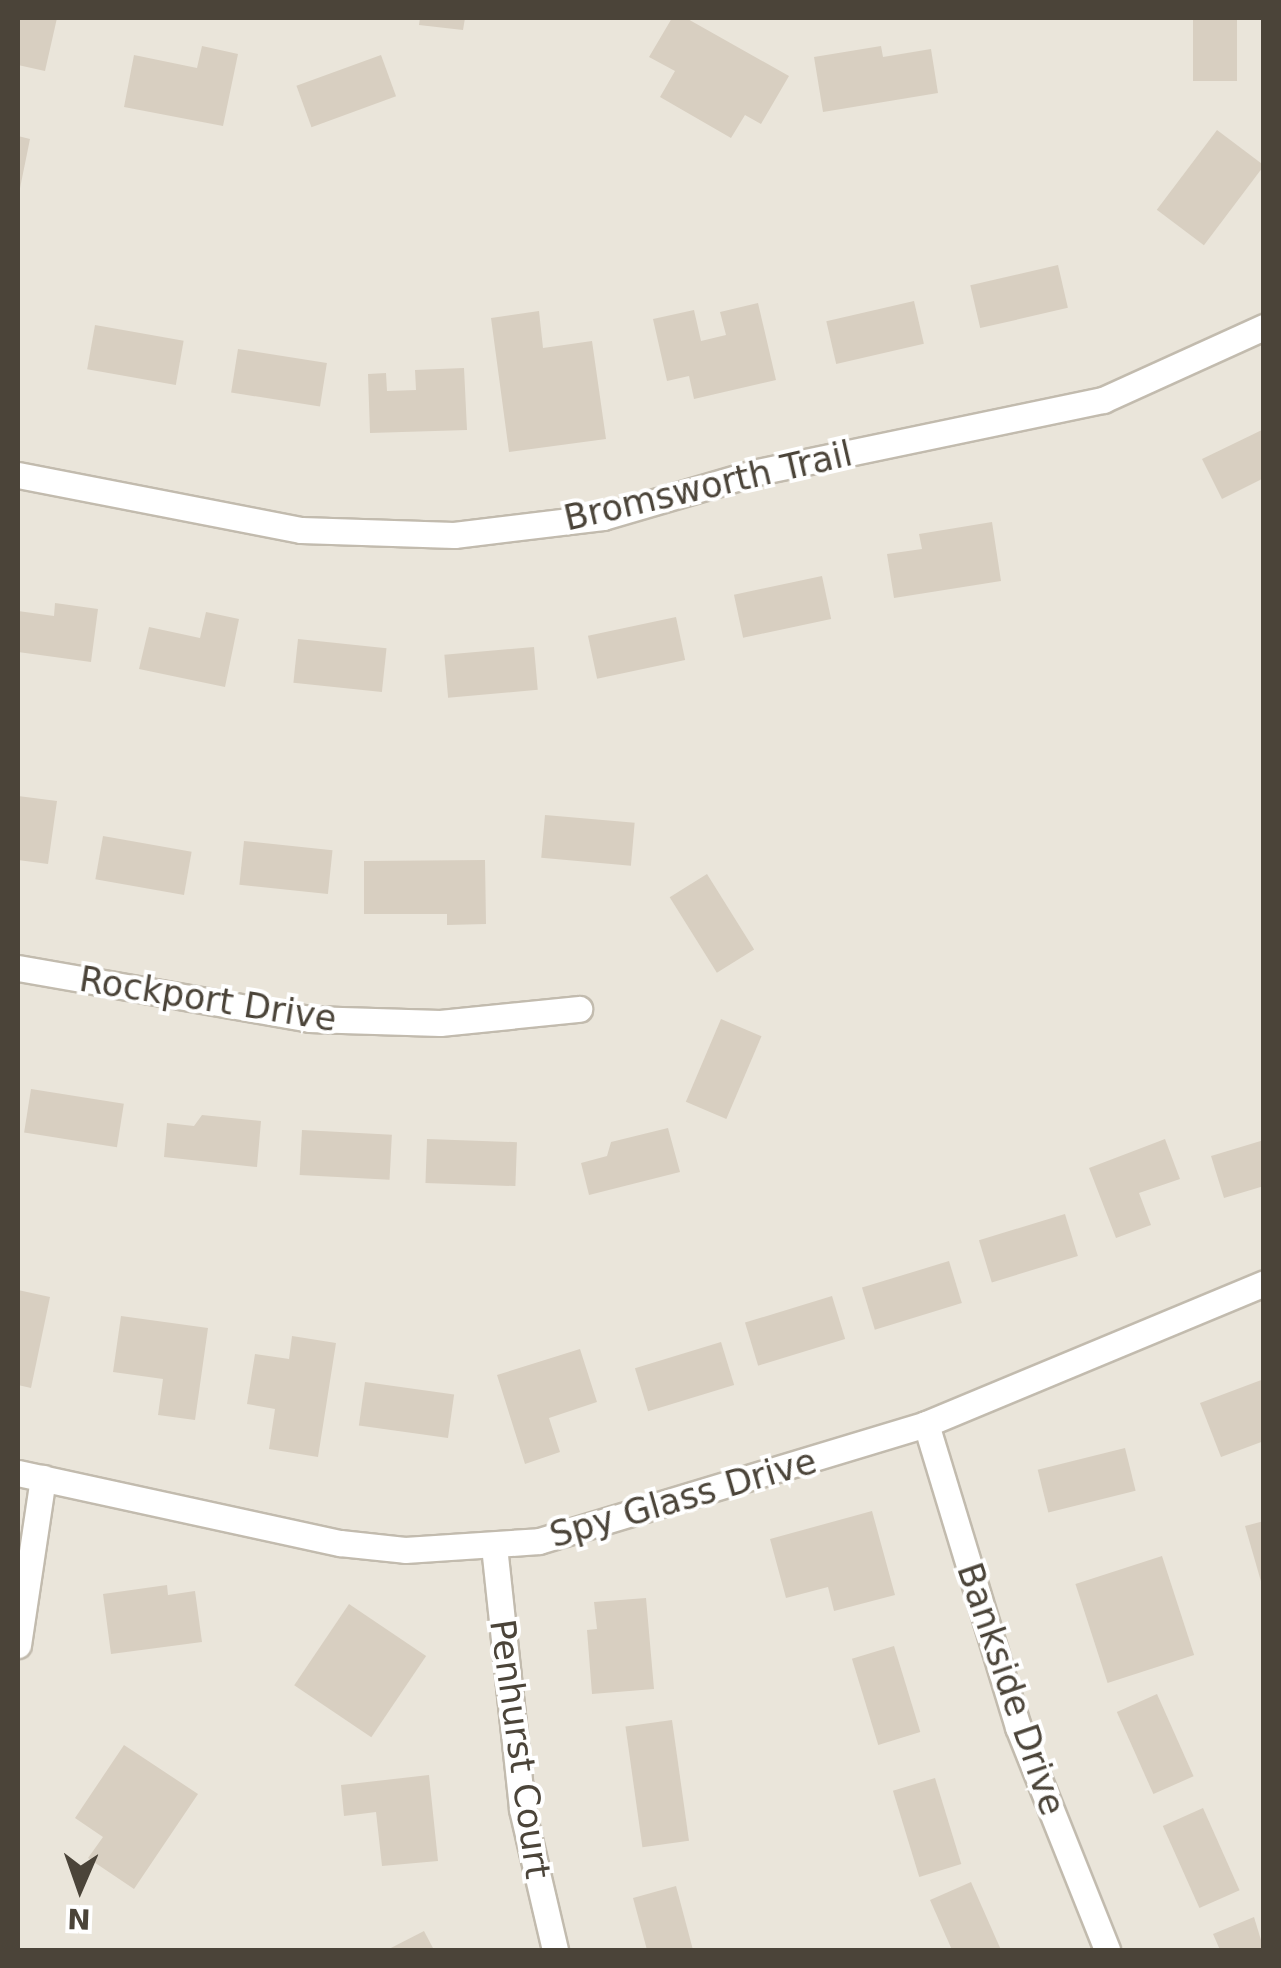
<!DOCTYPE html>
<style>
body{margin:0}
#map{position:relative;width:1281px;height:1968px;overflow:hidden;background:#f6f3ec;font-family:"DejaVu Sans",sans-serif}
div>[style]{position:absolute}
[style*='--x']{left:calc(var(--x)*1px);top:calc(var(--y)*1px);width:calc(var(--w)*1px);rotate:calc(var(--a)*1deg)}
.residential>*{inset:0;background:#eae5da;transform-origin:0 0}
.building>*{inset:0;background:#d8cfc1;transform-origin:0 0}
.roads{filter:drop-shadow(2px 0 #c2bbae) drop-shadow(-2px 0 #c2bbae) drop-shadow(0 2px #c2bbae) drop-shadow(0 -2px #c2bbae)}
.minor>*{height:25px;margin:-12.5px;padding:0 12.5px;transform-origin:12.5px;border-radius:12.5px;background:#fff}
span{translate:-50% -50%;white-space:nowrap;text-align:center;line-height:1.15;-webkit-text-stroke:8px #fff;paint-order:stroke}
.street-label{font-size:35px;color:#4b4439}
.frame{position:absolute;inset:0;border:20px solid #4b4439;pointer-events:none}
.north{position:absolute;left:30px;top:1838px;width:100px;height:100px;-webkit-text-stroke:8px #fff;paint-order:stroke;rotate:182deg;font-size:28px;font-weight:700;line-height:40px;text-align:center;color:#4b4439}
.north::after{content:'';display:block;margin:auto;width:35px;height:45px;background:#4b4439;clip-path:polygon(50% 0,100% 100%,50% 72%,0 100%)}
</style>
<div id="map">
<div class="residential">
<div style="left:18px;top:18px;width:1245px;height:1932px"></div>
</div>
<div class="building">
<div style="clip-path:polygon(18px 18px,57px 18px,45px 71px,18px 65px)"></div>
<div style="clip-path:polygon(420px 18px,465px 18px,463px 30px,419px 25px)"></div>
<div style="clip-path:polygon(672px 18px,686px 18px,789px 76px,761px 124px,745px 115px,731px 138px,660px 97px,675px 71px,649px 57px)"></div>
<div style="left:1193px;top:18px;width:44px;height:63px"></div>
<div style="clip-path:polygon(202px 46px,238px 54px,223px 126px,124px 107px,134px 55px,197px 68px)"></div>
<div style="clip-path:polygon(881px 46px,883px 57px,931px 49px,938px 93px,823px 112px,814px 57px)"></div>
<div style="left:381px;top:55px;width:44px;height:90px;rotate:70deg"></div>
<div style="left:1217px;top:130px;width:59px;height:100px;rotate:37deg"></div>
<div style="clip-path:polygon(18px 136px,30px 139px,19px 193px,18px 193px)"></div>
<div style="left:1058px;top:265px;width:44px;height:90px;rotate:77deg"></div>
<div style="left:914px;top:301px;width:44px;height:90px;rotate:77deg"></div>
<div style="clip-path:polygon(758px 303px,776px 380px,694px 399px,689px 376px,667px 381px,653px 319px,694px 310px,701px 341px,726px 335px,720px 312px)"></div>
<div style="clip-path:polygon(539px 311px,543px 348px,592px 341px,606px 439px,509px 452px,491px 318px)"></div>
<div style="left:95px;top:325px;width:90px;height:45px;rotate:10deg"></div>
<div style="left:238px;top:349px;width:90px;height:44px;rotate:9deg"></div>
<div style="clip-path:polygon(464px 368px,467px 430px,370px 433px,368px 374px,386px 373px,387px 391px,416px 390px,415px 370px)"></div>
<div style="clip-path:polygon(1264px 429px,1264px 478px,1222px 499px,1202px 459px)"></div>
<div style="clip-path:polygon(992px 522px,1001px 581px,894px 598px,887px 554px,922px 549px,919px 534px)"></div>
<div style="left:822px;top:576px;width:44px;height:90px;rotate:78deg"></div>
<div style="clip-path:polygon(55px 603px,98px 609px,91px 662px,18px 652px,18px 611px,54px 616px)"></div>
<div style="clip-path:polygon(206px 612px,239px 619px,225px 687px,139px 669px,149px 627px,200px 638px)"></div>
<div style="left:676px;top:617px;width:44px;height:90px;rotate:78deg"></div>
<div style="left:298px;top:639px;width:89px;height:44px;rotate:6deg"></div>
<div style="left:534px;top:647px;width:43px;height:90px;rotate:85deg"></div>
<div style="clip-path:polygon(18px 796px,57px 801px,48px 864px,18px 860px)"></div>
<div style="left:545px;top:815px;width:90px;height:43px;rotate:5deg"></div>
<div style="left:103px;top:836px;width:90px;height:44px;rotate:10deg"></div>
<div style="left:244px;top:841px;width:89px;height:44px;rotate:6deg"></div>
<div style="clip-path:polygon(485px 860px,486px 924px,447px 925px,447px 914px,364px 914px,364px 861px)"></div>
<div style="left:707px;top:874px;width:89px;height:44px;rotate:58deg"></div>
<div style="left:721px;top:1019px;width:44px;height:90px;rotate:23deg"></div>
<div style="left:31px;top:1089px;width:94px;height:44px;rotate:9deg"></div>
<div style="clip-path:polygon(202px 1115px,261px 1121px,257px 1167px,164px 1157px,167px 1123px,194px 1126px)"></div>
<div style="clip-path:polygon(668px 1128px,680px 1172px,589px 1195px,581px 1163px,607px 1156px,611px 1142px)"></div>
<div style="left:302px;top:1130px;width:90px;height:45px;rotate:3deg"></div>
<div style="left:427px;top:1139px;width:90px;height:44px;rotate:2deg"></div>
<div style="clip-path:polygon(1165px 1139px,1180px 1179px,1139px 1193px,1151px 1225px,1116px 1238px,1089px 1168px)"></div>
<div style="clip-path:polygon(1264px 1140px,1264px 1186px,1224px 1198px,1211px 1156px)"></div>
<div style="left:1065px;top:1214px;width:44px;height:90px;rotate:73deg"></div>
<div style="left:949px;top:1261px;width:44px;height:91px;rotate:73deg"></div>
<div style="clip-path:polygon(18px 1290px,50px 1297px,31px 1388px,18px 1385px)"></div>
<div style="left:832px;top:1296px;width:45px;height:91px;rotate:73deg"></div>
<div style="clip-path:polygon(121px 1316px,208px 1328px,195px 1420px,158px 1415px,163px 1379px,113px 1372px)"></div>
<div style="clip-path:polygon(292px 1336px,336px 1343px,318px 1457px,269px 1449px,275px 1409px,247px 1404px,255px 1354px,289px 1359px)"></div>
<div style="left:721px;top:1342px;width:45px;height:90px;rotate:73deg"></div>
<div style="clip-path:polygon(580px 1349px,597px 1402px,549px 1418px,560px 1452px,525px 1464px,497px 1375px)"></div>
<div style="clip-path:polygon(1264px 1379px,1264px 1441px,1221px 1457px,1200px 1403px)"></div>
<div style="left:365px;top:1382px;width:90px;height:44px;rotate:8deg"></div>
<div style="left:1125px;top:1448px;width:44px;height:90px;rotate:76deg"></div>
<div style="clip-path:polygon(872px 1511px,895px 1595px,834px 1611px,828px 1587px,786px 1598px,770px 1539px)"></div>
<div style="clip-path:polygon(1264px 1521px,1264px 1585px,1262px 1585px,1245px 1526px)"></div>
<div style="left:1162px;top:1556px;width:104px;height:91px;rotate:72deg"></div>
<div style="clip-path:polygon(167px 1585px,168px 1595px,195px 1591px,202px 1642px,111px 1654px,103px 1594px)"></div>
<div style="clip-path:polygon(646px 1598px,654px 1689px,592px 1694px,587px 1630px,597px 1629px,594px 1602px)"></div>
<div style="left:349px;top:1604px;width:93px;height:98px;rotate:34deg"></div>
<div style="left:894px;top:1646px;width:90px;height:44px;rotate:73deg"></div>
<div style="left:1157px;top:1694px;width:90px;height:44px;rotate:66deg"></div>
<div style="left:672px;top:1720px;width:122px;height:47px;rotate:82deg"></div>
<div style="clip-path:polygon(124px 1745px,198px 1794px,134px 1889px,88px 1858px,103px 1837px,75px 1818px)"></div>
<div style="clip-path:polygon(429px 1775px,438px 1861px,382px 1866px,376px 1812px,344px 1816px,341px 1785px)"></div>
<div style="left:935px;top:1778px;width:90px;height:44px;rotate:73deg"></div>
<div style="left:1203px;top:1808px;width:90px;height:44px;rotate:66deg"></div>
<div style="clip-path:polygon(971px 1882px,1001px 1950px,952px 1950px,930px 1900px)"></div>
<div style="clip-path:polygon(676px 1886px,693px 1950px,647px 1950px,633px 1898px)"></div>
<div style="clip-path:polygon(1254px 1917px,1264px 1950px,1220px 1950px,1213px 1934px)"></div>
<div style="clip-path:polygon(424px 1931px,434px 1950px,387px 1950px)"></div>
</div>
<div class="roads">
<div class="minor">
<div style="--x:18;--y:475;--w:288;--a:11"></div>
<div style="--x:301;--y:530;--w:153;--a:1.9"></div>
<div style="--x:454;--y:535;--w:150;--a:-6.9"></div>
<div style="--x:603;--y:517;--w:156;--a:-16.3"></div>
<div style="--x:753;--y:473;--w:358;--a:-11.8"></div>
<div style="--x:1103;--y:400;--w:177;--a:-24.4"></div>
<div style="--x:18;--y:968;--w:295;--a:9.9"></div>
<div style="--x:309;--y:1019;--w:131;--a:1.7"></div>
<div style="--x:440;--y:1023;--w:140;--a:-5.8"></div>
<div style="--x:926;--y:1424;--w:317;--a:73.1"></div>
<div style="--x:1018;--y:1727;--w:240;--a:68.2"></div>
<div style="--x:18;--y:1473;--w:330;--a:12.3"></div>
<div style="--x:340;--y:1543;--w:65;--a:6.1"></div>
<div style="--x:405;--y:1550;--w:134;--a:-3.8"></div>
<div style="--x:539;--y:1541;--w:404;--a:-16.8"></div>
<div style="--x:926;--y:1424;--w:366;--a:-22.6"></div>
<div style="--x:494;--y:1546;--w:264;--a:83.9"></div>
<div style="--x:522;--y:1809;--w:145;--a:76.8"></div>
<div style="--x:18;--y:1645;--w:169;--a:-81.5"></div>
</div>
</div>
<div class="street-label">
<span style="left:708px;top:486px;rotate:-13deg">Bromsworth Trail</span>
<span style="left:208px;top:999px;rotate:9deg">Rockport Drive</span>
<span style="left:683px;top:1498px;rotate:-16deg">Spy Glass Drive</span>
<span style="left:1011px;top:1689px;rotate:71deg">Bankside Drive</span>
<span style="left:520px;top:1749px;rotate:82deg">Penhurst Court</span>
</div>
<div class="frame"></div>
<div class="north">N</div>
</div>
